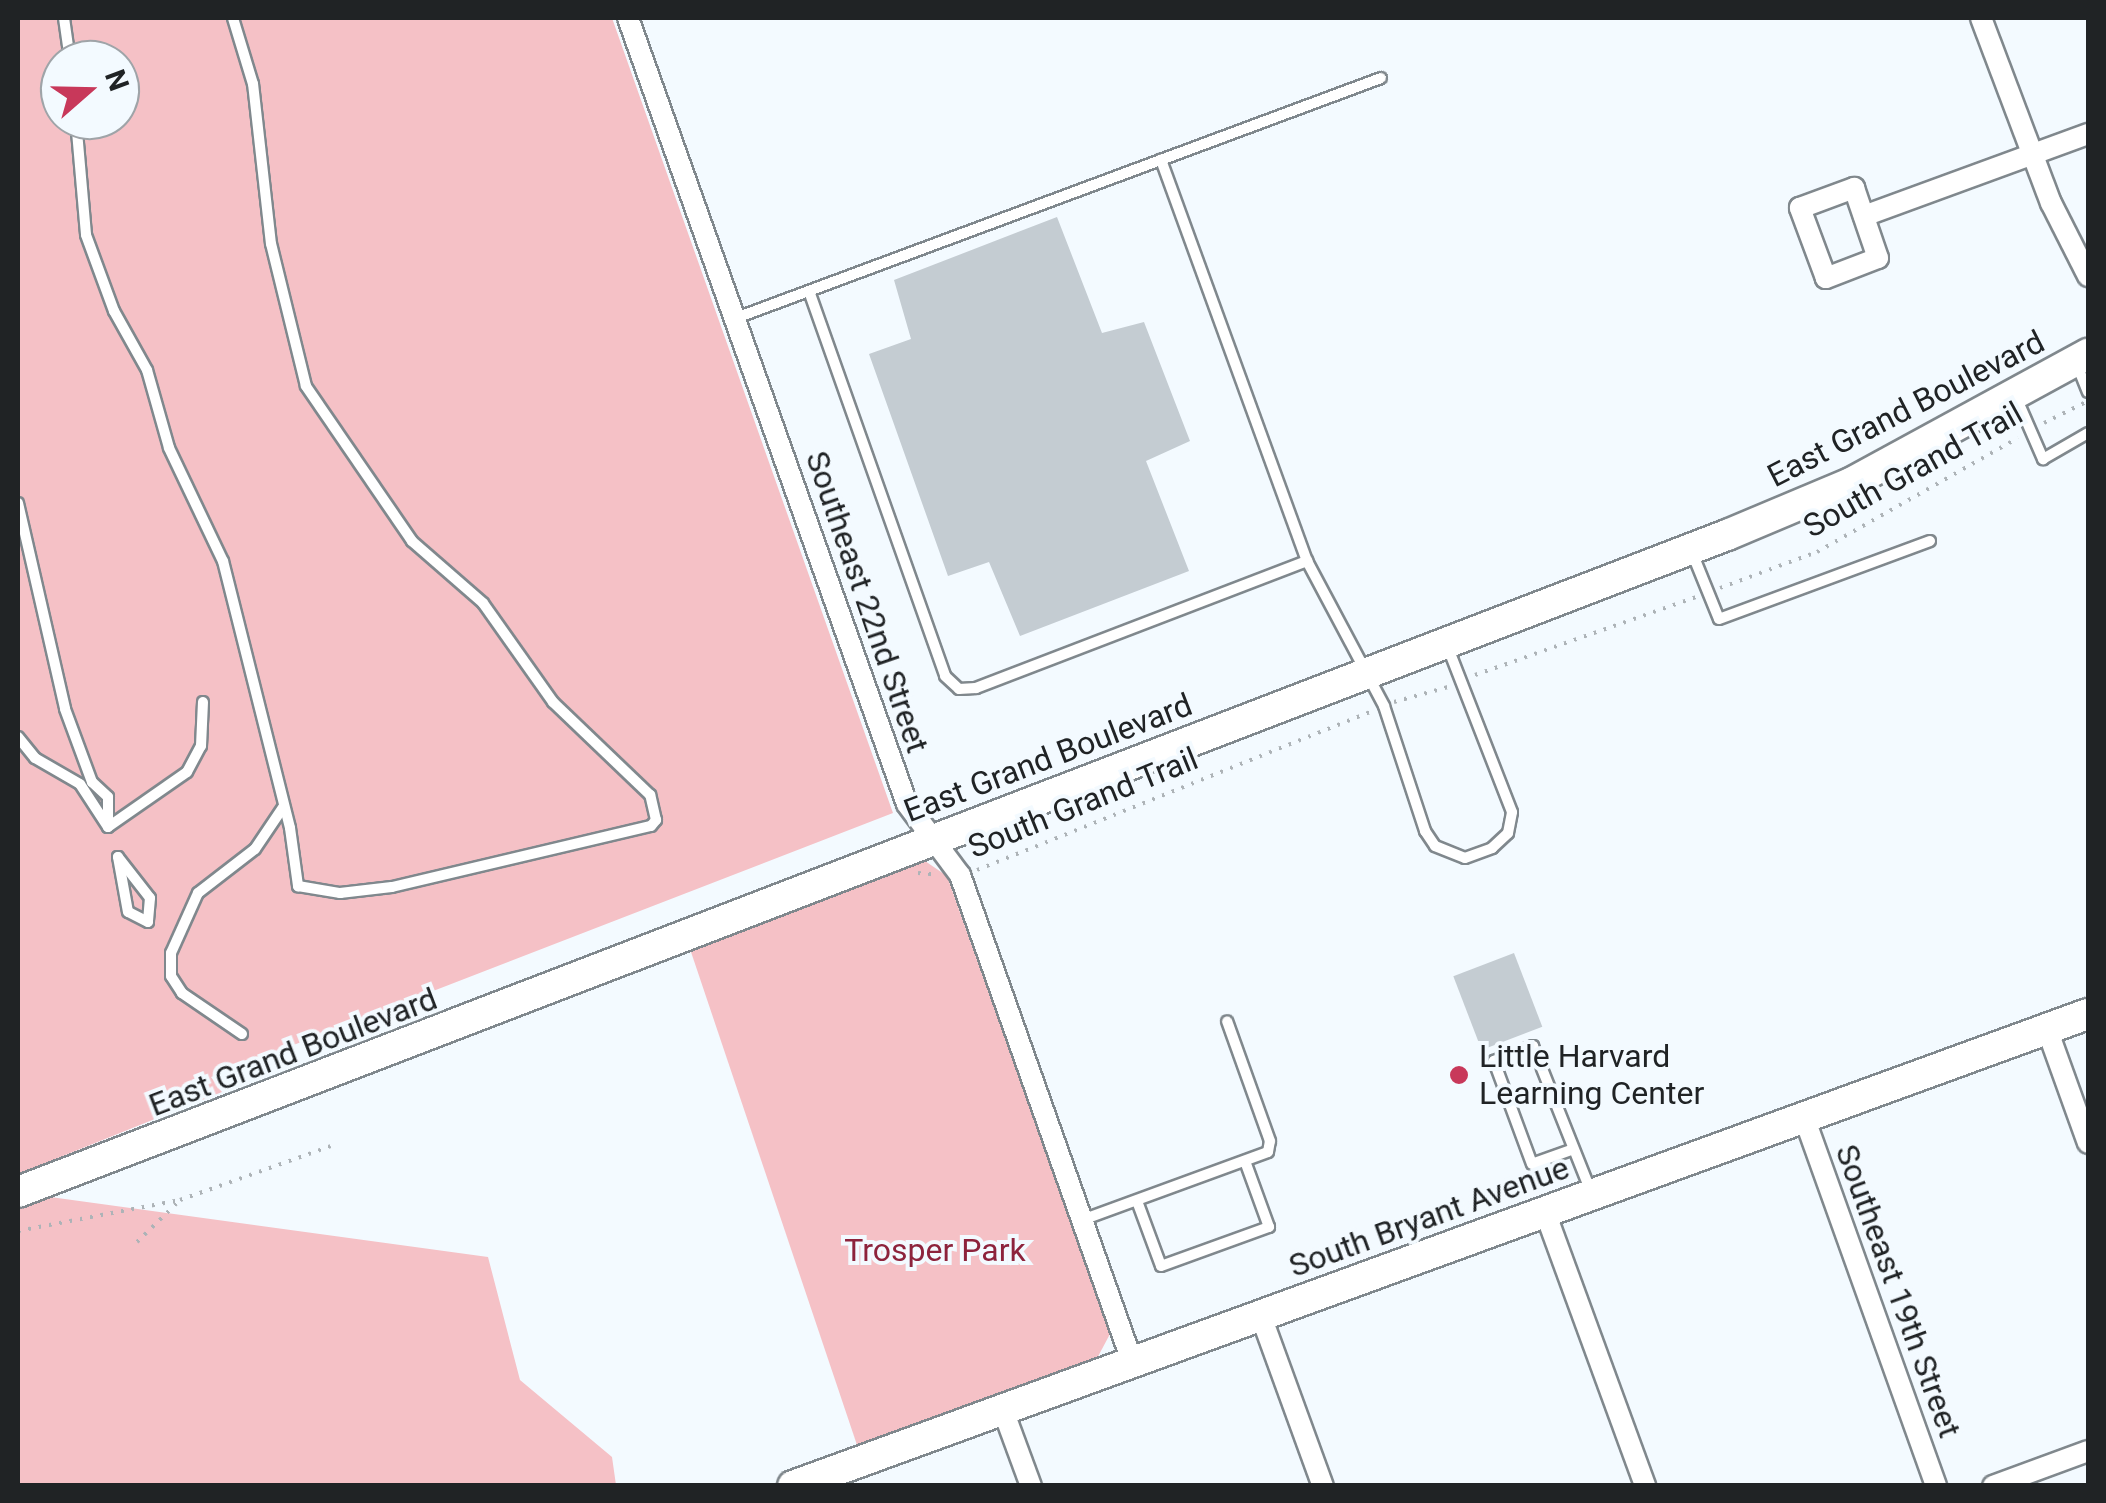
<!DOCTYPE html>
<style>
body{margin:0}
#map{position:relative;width:2106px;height:1503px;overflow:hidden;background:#f3faff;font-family:Roboto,sans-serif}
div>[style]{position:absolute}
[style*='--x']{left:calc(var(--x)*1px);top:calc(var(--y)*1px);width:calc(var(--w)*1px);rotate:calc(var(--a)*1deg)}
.green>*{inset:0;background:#f5c1c6}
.building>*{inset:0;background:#c4ccd2;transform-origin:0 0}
.path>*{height:4px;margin-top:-2px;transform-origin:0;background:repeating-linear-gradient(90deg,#adb3b7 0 2.5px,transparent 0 10.5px)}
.roads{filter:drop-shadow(2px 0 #80888d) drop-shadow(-2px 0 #80888d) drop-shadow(0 2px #80888d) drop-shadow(0 -2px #80888d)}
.lane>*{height:10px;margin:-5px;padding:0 5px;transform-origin:5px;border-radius:5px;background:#fff}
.street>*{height:20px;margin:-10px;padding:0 10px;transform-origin:10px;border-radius:10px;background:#fff}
.secondary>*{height:30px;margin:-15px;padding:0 15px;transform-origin:15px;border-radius:15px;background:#fff}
.dots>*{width:28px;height:28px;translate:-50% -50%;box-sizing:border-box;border:5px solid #f3faff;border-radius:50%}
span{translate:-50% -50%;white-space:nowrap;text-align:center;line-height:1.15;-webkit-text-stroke:8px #f3faff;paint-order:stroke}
.street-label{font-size:32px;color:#202325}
.poi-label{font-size:32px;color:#202325}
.left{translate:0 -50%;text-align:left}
.park-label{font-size:32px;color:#8d233c}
.frame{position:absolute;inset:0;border:20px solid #202325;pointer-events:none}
.north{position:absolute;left:40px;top:40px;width:100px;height:100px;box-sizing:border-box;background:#f3faff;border:2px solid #9fa4a8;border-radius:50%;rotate:70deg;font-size:28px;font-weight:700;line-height:40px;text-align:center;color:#202325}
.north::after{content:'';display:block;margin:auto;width:35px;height:45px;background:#c8385a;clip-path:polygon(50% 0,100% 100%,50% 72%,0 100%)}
</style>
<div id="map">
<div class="green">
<div style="clip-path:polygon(evenodd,18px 18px,612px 18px,893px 813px,211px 1077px,222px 1092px,18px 1174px,18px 18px,60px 60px,120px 60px,120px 120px,60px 120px,60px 60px)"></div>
<div style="clip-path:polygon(925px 861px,947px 876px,1110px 1334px,1094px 1364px,858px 1448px,689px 946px,902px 864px)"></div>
<div style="clip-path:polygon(43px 1196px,488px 1257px,520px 1380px,612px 1457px,616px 1485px,18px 1486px,18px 1206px)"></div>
</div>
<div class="building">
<div style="clip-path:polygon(1057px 217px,1102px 333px,1144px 322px,1190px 441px,1146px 461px,1189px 571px,1020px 636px,989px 562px,948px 576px,869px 354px,911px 339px,894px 280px)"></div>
<div style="left:1514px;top:953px;width:79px;height:65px;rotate:69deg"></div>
</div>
<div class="path">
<div style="--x:2044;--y:423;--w:45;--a:-26.6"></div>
<div style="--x:1720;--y:588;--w:103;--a:-20.4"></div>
<div style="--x:1817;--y:552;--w:231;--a:-29.6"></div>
<div style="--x:1475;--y:675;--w:235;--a:-19.4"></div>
<div style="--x:1394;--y:702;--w:56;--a:-15.5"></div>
<div style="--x:977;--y:870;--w:426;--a:-21.9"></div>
<div style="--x:918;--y:873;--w:21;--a:5"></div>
<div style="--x:18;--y:1231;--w:165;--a:-10.8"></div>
<div style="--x:137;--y:1242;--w:60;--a:-44.3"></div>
<div style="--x:180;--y:1200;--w:160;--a:-19.7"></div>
</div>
<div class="roads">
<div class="lane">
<div style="--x:64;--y:18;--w:42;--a:81.9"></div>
<div style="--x:76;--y:120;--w:115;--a:85"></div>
<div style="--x:86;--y:235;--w:81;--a:69.8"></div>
<div style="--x:114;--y:311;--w:68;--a:60.8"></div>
<div style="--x:147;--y:370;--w:81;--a:74.2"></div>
<div style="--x:169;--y:448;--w:125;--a:64.5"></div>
<div style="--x:223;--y:561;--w:275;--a:75.9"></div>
<div style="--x:290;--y:828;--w:59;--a:82.1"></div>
<div style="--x:298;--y:886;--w:43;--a:9.5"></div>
<div style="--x:340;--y:893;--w:52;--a:-6.6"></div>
<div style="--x:392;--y:887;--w:266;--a:-13.3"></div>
<div style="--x:651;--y:826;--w:8;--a:-50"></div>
<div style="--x:656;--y:820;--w:26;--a:-103"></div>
<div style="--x:650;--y:795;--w:134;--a:-136.2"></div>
<div style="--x:553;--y:702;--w:121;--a:-125.3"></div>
<div style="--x:483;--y:603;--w:94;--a:-138.9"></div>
<div style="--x:412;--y:541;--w:188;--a:-124.4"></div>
<div style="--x:306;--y:386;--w:146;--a:-103.8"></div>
<div style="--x:271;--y:244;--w:161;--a:-96.4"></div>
<div style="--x:253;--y:84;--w:69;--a:-106.9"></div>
<div style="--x:809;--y:291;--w:408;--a:70.5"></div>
<div style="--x:945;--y:676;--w:19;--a:43"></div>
<div style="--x:959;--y:689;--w:17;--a:-3"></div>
<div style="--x:976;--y:688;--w:355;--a:-21"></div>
<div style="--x:1307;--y:561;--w:427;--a:-110"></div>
<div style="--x:736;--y:318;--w:688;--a:-20.41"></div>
<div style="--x:2077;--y:365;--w:29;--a:68"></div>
<div style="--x:2016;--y:397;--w:68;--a:66.5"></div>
<div style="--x:2043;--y:459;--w:52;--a:-30"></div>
<div style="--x:18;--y:503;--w:211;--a:77.1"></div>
<div style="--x:65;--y:709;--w:78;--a:69.7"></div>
<div style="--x:92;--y:782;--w:22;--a:43"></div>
<div style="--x:108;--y:797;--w:30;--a:90"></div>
<div style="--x:108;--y:827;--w:51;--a:-123.1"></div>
<div style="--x:80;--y:784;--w:52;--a:-150"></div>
<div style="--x:35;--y:758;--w:27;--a:-129"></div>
<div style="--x:1691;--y:550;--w:74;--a:67.9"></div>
<div style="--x:1719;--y:619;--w:225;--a:-20.3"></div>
<div style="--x:1307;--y:561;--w:164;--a:62"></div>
<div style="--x:1384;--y:706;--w:132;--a:71.8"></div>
<div style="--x:1425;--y:831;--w:18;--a:56"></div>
<div style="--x:1435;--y:846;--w:32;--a:22"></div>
<div style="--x:1465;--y:858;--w:29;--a:-20"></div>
<div style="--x:1492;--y:848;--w:22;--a:-43"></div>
<div style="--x:1508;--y:833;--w:21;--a:-79"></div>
<div style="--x:1512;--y:812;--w:176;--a:-111.3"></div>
<div style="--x:108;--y:827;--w:96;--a:-34.8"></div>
<div style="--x:187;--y:772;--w:30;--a:-62"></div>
<div style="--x:201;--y:746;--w:44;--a:-87.4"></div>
<div style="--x:118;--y:857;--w:52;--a:52"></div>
<div style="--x:150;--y:898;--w:24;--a:95"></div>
<div style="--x:148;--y:922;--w:22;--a:-153"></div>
<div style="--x:128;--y:912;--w:56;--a:-100.3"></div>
<div style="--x:242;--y:1034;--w:73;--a:-145.7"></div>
<div style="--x:182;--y:993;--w:20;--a:-123"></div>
<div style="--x:171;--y:976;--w:23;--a:-90"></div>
<div style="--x:171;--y:953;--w:66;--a:-65.8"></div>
<div style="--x:198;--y:893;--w:72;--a:-37.7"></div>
<div style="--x:255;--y:849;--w:52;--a:-56"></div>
<div style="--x:1571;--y:1150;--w:41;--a:160.3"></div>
<div style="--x:1532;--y:1164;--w:110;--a:-110.3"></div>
<div style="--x:1494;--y:1061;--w:42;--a:-21"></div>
<div style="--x:1533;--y:1046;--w:154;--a:68.3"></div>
<div style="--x:1137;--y:1201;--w:69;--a:69.7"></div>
<div style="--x:1161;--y:1266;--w:115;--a:-19.9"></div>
<div style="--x:1269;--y:1227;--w:70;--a:-110"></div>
<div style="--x:1082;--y:1220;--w:198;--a:-20.1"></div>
<div style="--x:1268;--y:1152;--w:11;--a:-80"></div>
<div style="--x:1270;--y:1141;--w:127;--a:-109.7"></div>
</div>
<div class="street">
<div style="--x:628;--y:18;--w:834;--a:70.46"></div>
<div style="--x:907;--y:804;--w:89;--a:53.3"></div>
<div style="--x:960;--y:875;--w:519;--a:70.52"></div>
<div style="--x:1981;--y:18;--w:198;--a:69.3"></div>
<div style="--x:2051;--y:203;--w:82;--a:63.1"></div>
<div style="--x:1854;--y:188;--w:74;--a:71.1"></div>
<div style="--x:1878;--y:258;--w:56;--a:159"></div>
<div style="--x:1826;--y:278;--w:75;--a:-110.4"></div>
<div style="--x:1800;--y:208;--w:58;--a:-20.3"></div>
<div style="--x:1864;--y:216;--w:239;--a:-20.1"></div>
<div style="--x:2047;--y:1029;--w:121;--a:70.2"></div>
<div style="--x:1804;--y:1117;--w:392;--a:70.3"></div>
<div style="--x:1545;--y:1212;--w:292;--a:69.9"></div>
<div style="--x:1261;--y:1316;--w:181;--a:70"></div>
<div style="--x:1003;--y:1410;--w:81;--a:69.8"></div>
<div style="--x:1993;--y:1486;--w:101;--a:-20.2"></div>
</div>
<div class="secondary">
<div style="--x:18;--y:1192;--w:1831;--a:-21.03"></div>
<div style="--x:1727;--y:535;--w:134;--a:-22.8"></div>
<div style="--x:1851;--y:483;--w:270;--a:-28.6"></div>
<div style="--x:793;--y:1486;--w:1378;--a:-20.03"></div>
</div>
</div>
<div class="dots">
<div style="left:1459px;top:1075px;background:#c8385a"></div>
</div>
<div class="street-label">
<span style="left:1906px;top:409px;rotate:-27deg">East Grand Boulevard</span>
<span style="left:1913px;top:470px;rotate:-29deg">South Grand Trail</span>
<span style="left:867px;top:602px;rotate:71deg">Southeast 22nd Street</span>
<span style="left:1048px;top:758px;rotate:-21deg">East Grand Boulevard</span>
<span style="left:1083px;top:803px;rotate:-22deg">South Grand Trail</span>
<span style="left:293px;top:1052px;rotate:-21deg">East Grand Boulevard</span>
<span style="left:1429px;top:1217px;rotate:-20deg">South Bryant Avenue</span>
<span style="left:1898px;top:1291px;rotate:70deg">Southeast 19th Street</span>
</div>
<div class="poi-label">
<span class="left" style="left:1479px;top:1075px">Little Harvard<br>Learning Center</span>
</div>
<div class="park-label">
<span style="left:935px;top:1250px">Trosper Park</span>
</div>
<div class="frame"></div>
<div class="north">N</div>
</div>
